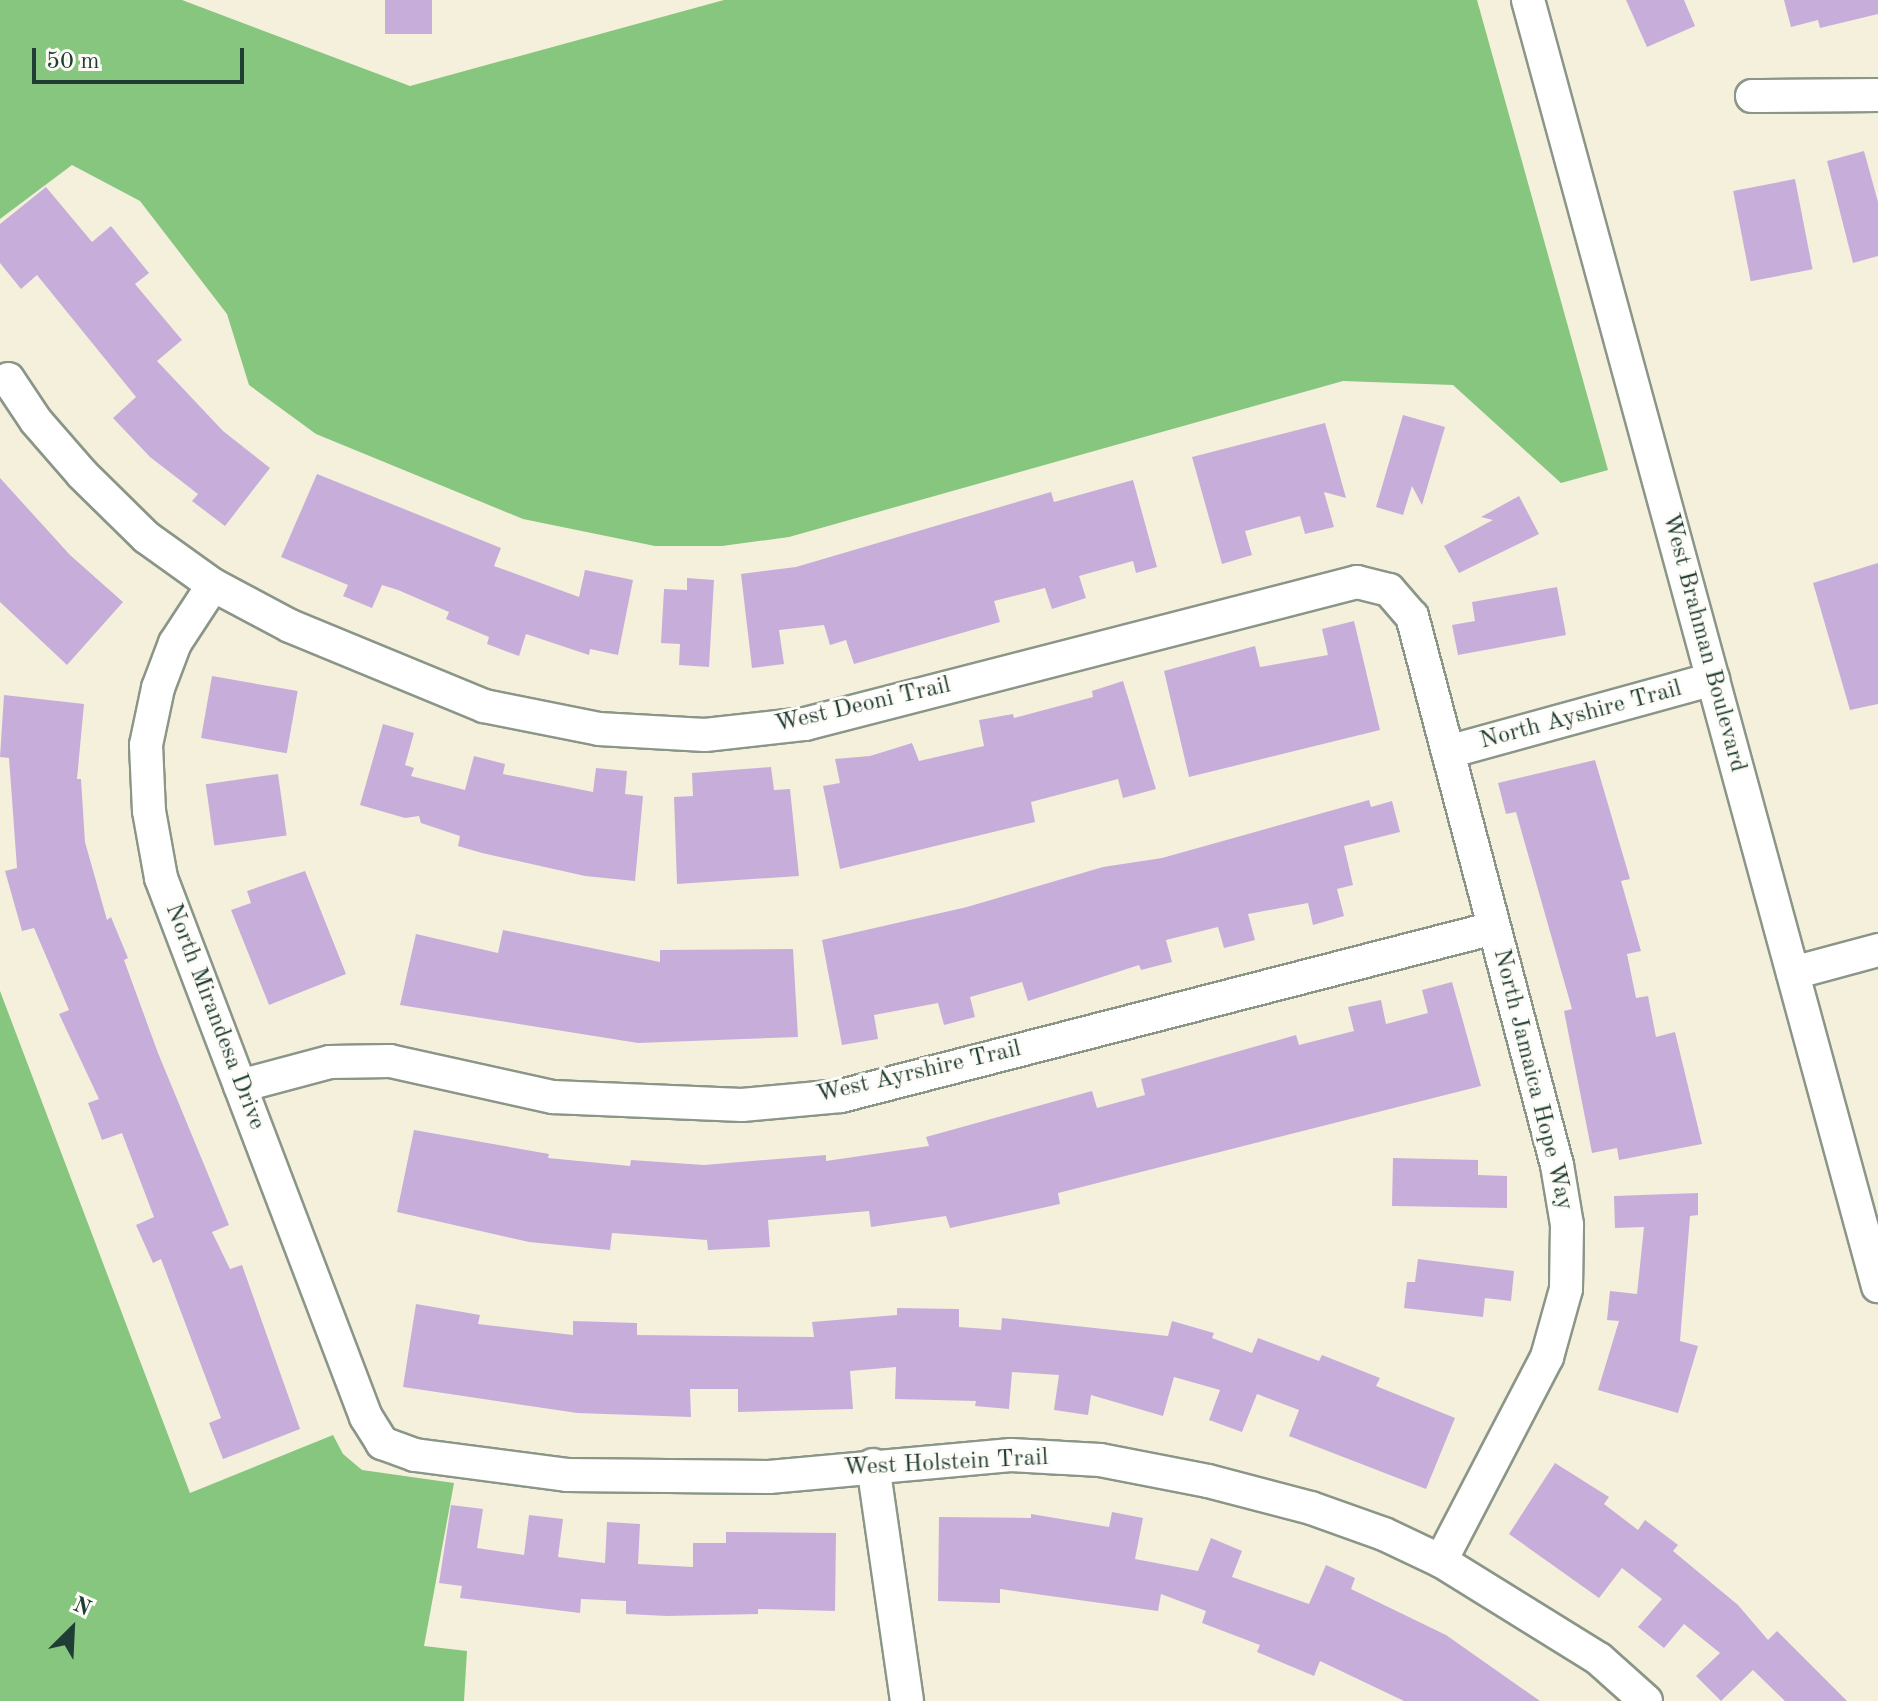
<!DOCTYPE html>
<style>
body{margin:0}
#map{position:relative;width:1878px;height:1701px;overflow:hidden;background:#f4f0dc;font-family:"Old Standard TT",serif}
div>[style]{position:absolute}
[style*='--x']{left:calc(var(--x)*1px);top:calc(var(--y)*1px);width:calc(var(--w)*1px);rotate:calc(var(--a)*1deg)}
.green>*{inset:0;background:#86c67e}
.building>*{inset:0;background:#c7aeda;transform-origin:0 0}
.roads{filter:drop-shadow(2px 0 #8a9688) drop-shadow(-2px 0 #8a9688) drop-shadow(0 2px #8a9688) drop-shadow(0 -2px #8a9688)}
.minor>*{height:32px;margin:-16px;padding:0 16px;transform-origin:16px;border-radius:16px;background:#fff}
span{translate:-50% -50%;white-space:nowrap;text-align:center;line-height:1.15;-webkit-text-stroke:6px #fdfcf7;paint-order:stroke}
.street-label{font-size:24px;color:#1f3d34}
.north{position:absolute;left:32px;top:1589px;width:80px;height:80px;-webkit-text-stroke:6px #fdfcf7;paint-order:stroke;rotate:24deg;font-size:22px;font-weight:700;line-height:32px;text-align:center;color:#1f3d34}
.north::after{content:'';display:block;margin:auto;width:28px;height:36px;background:#1f3d34;clip-path:polygon(50% 0,100% 100%,50% 72%,0 100%)}
.scale{position:absolute;left:32px;top:48px;width:212px;height:36px;box-sizing:border-box;border:4px solid #1f3d34;border-top:0;padding-left:10px;font-size:24px;line-height:28px;white-space:nowrap;color:#1f3d34;-webkit-text-stroke:6px #fdfcf7;paint-order:stroke}
</style>
<div id="map">
<div class="green">
<div style="clip-path:polygon(0 0,182px 0,410px 86px,724px 0,1477px 0,1608px 470px,1561px 483px,1453px 385px,1343px 381px,789px 537px,722px 546px,655px 546px,523px 519px,316px 434px,249px 385px,227px 314px,140px 201px,72px 165px,0 219px)"></div>
<div style="clip-path:polygon(0 991px,190px 1493px,333px 1435px,343px 1454px,362px 1470px,454px 1483px,424px 1646px,467px 1651px,464px 1701px,0 1701px)"></div>
</div>
<div class="building">
<div style="left:385px;top:0;width:47px;height:34px"></div>
<div style="clip-path:polygon(1626px 0,1684px 0,1695px 26px,1647px 47px)"></div>
<div style="clip-path:polygon(1784px 0,1878px 0,1878px 14px,1820px 28px,1818px 20px,1791px 27px)"></div>
<div style="clip-path:polygon(1864px 151px,1878px 202px,1878px 256px,1853px 263px,1827px 161px)"></div>
<div style="left:1795px;top:179px;width:92px;height:63px;rotate:79deg"></div>
<div style="clip-path:polygon(46px 187px,92px 242px,111px 226px,149px 273px,135px 284px,182px 340px,157px 361px,223px 431px,270px 468px,225px 526px,192px 501px,198px 494px,150px 457px,113px 418px,136px 397px,37px 275px,21px 289px,0 263px,0 224px)"></div>
<div style="clip-path:polygon(1403px 415px,1445px 427px,1422px 505px,1412px 486px,1403px 515px,1376px 507px)"></div>
<div style="clip-path:polygon(1325px 423px,1346px 498px,1324px 492px,1334px 527px,1305px 534px,1300px 516px,1245px 531px,1252px 555px,1222px 564px,1192px 457px)"></div>
<div style="clip-path:polygon(317px 474px,501px 548px,494px 566px,579px 597px,585px 570px,633px 580px,618px 655px,590px 649px,589px 655px,526px 634px,519px 656px,487px 644px,489px 637px,446px 619px,449px 612px,398px 590px,382px 585px,372px 608px,343px 596px,348px 585px,281px 557px)"></div>
<div style="clip-path:polygon(0 478px,70px 555px,123px 602px,67px 665px,0 602px)"></div>
<div style="clip-path:polygon(1133px 480px,1157px 567px,1136px 573px,1133px 561px,1079px 576px,1086px 598px,1052px 609px,1045px 588px,994px 601px,1000px 622px,854px 664px,846px 640px,830px 645px,824px 625px,779px 630px,784px 664px,752px 668px,741px 574px,796px 567px,1051px 492px,1054px 502px)"></div>
<div style="clip-path:polygon(1519px 496px,1539px 534px,1459px 573px,1444px 546px,1493px 520px,1481px 517px)"></div>
<div style="clip-path:polygon(1878px 563px,1878px 704px,1850px 710px,1813px 583px)"></div>
<div style="clip-path:polygon(687px 578px,714px 580px,709px 667px,679px 665px,680px 644px,661px 643px,664px 589px,687px 590px)"></div>
<div style="clip-path:polygon(1557px 587px,1566px 635px,1458px 655px,1452px 625px,1475px 621px,1472px 602px)"></div>
<div style="clip-path:polygon(1354px 621px,1380px 730px,1189px 777px,1164px 671px,1255px 646px,1260px 667px,1328px 655px,1322px 629px)"></div>
<div style="left:212px;top:676px;width:87px;height:63px;rotate:10deg"></div>
<div style="clip-path:polygon(1123px 681px,1156px 789px,1123px 798px,1118px 779px,1031px 802px,1035px 822px,840px 869px,823px 786px,840px 783px,835px 759px,870px 756px,912px 743px,919px 761px,984px 746px,979px 720px,1013px 714px,1014px 718px,1093px 697px,1092px 691px)"></div>
<div style="clip-path:polygon(4px 695px,84px 704px,77px 779px,81px 779px,85px 842px,107px 920px,111px 917px,128px 958px,124px 960px,158px 1053px,229px 1225px,212px 1232px,230px 1269px,242px 1265px,300px 1429px,223px 1459px,209px 1423px,221px 1418px,161px 1259px,153px 1263px,136px 1225px,154px 1217px,122px 1133px,102px 1140px,88px 1103px,99px 1099px,59px 1014px,69px 1010px,34px 928px,22px 931px,5px 871px,17px 868px,9px 758px,0 757px)"></div>
<div style="clip-path:polygon(383px 724px,414px 733px,405px 765px,414px 768px,411px 776px,465px 790px,474px 756px,505px 764px,503px 774px,593px 792px,596px 768px,627px 771px,625px 794px,643px 796px,635px 881px,585px 876px,482px 853px,458px 846px,460px 836px,421px 823px,419px 816px,405px 818px,360px 805px)"></div>
<div style="clip-path:polygon(1595px 760px,1630px 879px,1621px 881px,1641px 951px,1627px 954px,1636px 998px,1648px 996px,1656px 1037px,1675px 1032px,1702px 1144px,1619px 1160px,1617px 1148px,1592px 1153px,1564px 1011px,1572px 1009px,1516px 812px,1506px 814px,1498px 783px)"></div>
<div style="clip-path:polygon(771px 767px,774px 790px,790px 789px,799px 876px,677px 884px,674px 797px,693px 796px,692px 773px)"></div>
<div style="left:278px;top:774px;width:62px;height:73px;rotate:82deg"></div>
<div style="clip-path:polygon(1369px 800px,1371px 807px,1392px 801px,1400px 832px,1344px 846px,1353px 885px,1337px 889px,1344px 916px,1313px 925px,1308px 903px,1248px 914px,1255px 940px,1224px 948px,1218px 927px,1166px 940px,1172px 962px,1141px 970px,1139px 965px,1028px 1001px,1022px 982px,970px 997px,975px 1017px,944px 1025px,938px 1003px,874px 1015px,878px 1039px,842px 1045px,822px 940px,967px 907px,1103px 867px,1162px 858px)"></div>
<div style="clip-path:polygon(305px 871px,346px 974px,269px 1005px,231px 910px,251px 903px,247px 891px)"></div>
<div style="clip-path:polygon(503px 930px,660px 962px,660px 950px,793px 949px,798px 1037px,638px 1043px,400px 1005px,416px 934px,498px 953px)"></div>
<div style="clip-path:polygon(1452px 982px,1481px 1086px,1058px 1193px,1060px 1204px,1019px 1213px,950px 1228px,946px 1216px,871px 1227px,869px 1211px,768px 1220px,770px 1247px,708px 1250px,707px 1240px,612px 1233px,610px 1250px,529px 1242px,397px 1212px,414px 1130px,549px 1154px,548px 1158px,630px 1166px,631px 1160px,704px 1165px,826px 1155px,826px 1161px,929px 1146px,926px 1137px,1092px 1091px,1097px 1108px,1145px 1095px,1141px 1079px,1296px 1035px,1299px 1045px,1354px 1031px,1348px 1007px,1381px 1000px,1386px 1024px,1428px 1013px,1422px 990px)"></div>
<div style="clip-path:polygon(1393px 1158px,1478px 1160px,1478px 1175px,1507px 1176px,1507px 1208px,1392px 1206px)"></div>
<div style="clip-path:polygon(1698px 1193px,1698px 1215px,1690px 1216px,1680px 1341px,1698px 1346px,1678px 1413px,1598px 1390px,1619px 1321px,1607px 1320px,1610px 1291px,1637px 1294px,1644px 1227px,1615px 1228px,1614px 1196px)"></div>
<div style="clip-path:polygon(1418px 1259px,1514px 1271px,1511px 1301px,1485px 1298px,1483px 1317px,1404px 1308px,1407px 1282px,1415px 1282px)"></div>
<div style="clip-path:polygon(416px 1304px,480px 1315px,478px 1324px,573px 1335px,573px 1321px,637px 1323px,637px 1335px,814px 1337px,812px 1322px,897px 1315px,897px 1308px,959px 1309px,959px 1327px,1001px 1330px,1002px 1318px,1168px 1336px,1172px 1321px,1214px 1333px,1212px 1338px,1252px 1353px,1258px 1338px,1319px 1361px,1322px 1355px,1380px 1378px,1376px 1386px,1455px 1418px,1426px 1489px,1289px 1436px,1299px 1410px,1257px 1394px,1242px 1432px,1209px 1420px,1220px 1390px,1174px 1377px,1163px 1416px,1091px 1395px,1088px 1415px,1054px 1410px,1059px 1375px,1012px 1372px,1009px 1409px,975px 1406px,976px 1401px,895px 1399px,896px 1367px,850px 1371px,853px 1409px,738px 1412px,738px 1389px,690px 1389px,691px 1417px,577px 1413px,403px 1387px)"></div>
<div style="clip-path:polygon(1555px 1463px,1609px 1497px,1604px 1504px,1638px 1530px,1645px 1520px,1678px 1545px,1673px 1551px,1738px 1605px,1768px 1640px,1777px 1631px,1847px 1701px,1785px 1701px,1753px 1670px,1721px 1701px,1696px 1676px,1720px 1653px,1684px 1624px,1664px 1648px,1638px 1627px,1662px 1599px,1622px 1568px,1599px 1598px,1509px 1534px)"></div>
<div style="clip-path:polygon(451px 1505px,483px 1509px,477px 1548px,524px 1555px,529px 1515px,563px 1519px,558px 1557px,605px 1563px,607px 1522px,640px 1524px,638px 1564px,693px 1567px,693px 1543px,726px 1543px,726px 1532px,836px 1533px,835px 1611px,758px 1609px,758px 1614px,667px 1616px,626px 1614px,626px 1601px,581px 1599px,580px 1613px,460px 1598px,462px 1586px,439px 1583px)"></div>
<div style="clip-path:polygon(1112px 1512px,1143px 1518px,1135px 1559px,1198px 1571px,1211px 1538px,1242px 1551px,1232px 1577px,1309px 1604px,1326px 1565px,1355px 1578px,1351px 1589px,1446px 1635px,1540px 1701px,1404px 1701px,1320px 1661px,1314px 1676px,1257px 1652px,1260px 1645px,1202px 1623px,1206px 1611px,1161px 1594px,1158px 1611px,1000px 1589px,1000px 1603px,938px 1601px,939px 1517px,1031px 1518px,1031px 1514px,1109px 1527px)"></div>
</div>
<div class="roads">
<div class="minor">
<div style="--x:1528;--y:0;--w:1333;--a:74.78"></div>
<div style="--x:1752;--y:96;--w:126;--a:-0.5"></div>
<div style="--x:8;--y:379;--w:50;--a:56.3"></div>
<div style="--x:36;--y:421;--w:70;--a:49"></div>
<div style="--x:82;--y:474;--w:90;--a:44.5"></div>
<div style="--x:146;--y:537;--w:82;--a:35.6"></div>
<div style="--x:213;--y:585;--w:87;--a:28"></div>
<div style="--x:290;--y:626;--w:210;--a:22.4"></div>
<div style="--x:484;--y:706;--w:117;--a:11.3"></div>
<div style="--x:599;--y:729;--w:106;--a:3.2"></div>
<div style="--x:705;--y:735;--w:101;--a:-6.3"></div>
<div style="--x:805;--y:724;--w:570;--a:-14.43"></div>
<div style="--x:1357;--y:582;--w:33;--a:14"></div>
<div style="--x:1389;--y:590;--w:35;--a:49"></div>
<div style="--x:1412;--y:616;--w:568;--a:75.21"></div>
<div style="--x:1557;--y:1165;--w:61;--a:80.5"></div>
<div style="--x:1567;--y:1225;--w:64;--a:90.9"></div>
<div style="--x:1566;--y:1289;--w:71;--a:105.6"></div>
<div style="--x:1547;--y:1357;--w:230;--a:117.5"></div>
<div style="--x:213;--y:585;--w:69;--a:123.2"></div>
<div style="--x:175;--y:643;--w:48;--a:110.7"></div>
<div style="--x:158;--y:688;--w:58;--a:101.9"></div>
<div style="--x:146;--y:745;--w:66;--a:87.4"></div>
<div style="--x:149;--y:811;--w:68;--a:79.8"></div>
<div style="--x:161;--y:878;--w:577;--a:69.18"></div>
<div style="--x:366;--y:1417;--w:31;--a:58"></div>
<div style="--x:382;--y:1443;--w:35;--a:20"></div>
<div style="--x:415;--y:1455;--w:153;--a:7.5"></div>
<div style="--x:567;--y:1475;--w:202;--a:0.6"></div>
<div style="--x:769;--y:1477;--w:243;--a:-5.2"></div>
<div style="--x:1011;--y:1455;--w:89;--a:3.2"></div>
<div style="--x:1100;--y:1460;--w:110;--a:11"></div>
<div style="--x:1208;--y:1481;--w:106;--a:14.7"></div>
<div style="--x:1311;--y:1508;--w:77;--a:19.6"></div>
<div style="--x:1384;--y:1534;--w:63;--a:25.3"></div>
<div style="--x:1441;--y:1561;--w:186;--a:31.8"></div>
<div style="--x:1599;--y:1659;--w:63;--a:41.8"></div>
<div style="--x:1448;--y:752;--w:275;--a:-15.4"></div>
<div style="--x:1793;--y:973;--w:88;--a:-15.1"></div>
<div style="--x:240;--y:1086;--w:93;--a:-14.9"></div>
<div style="--x:330;--y:1062;--w:60;--a:-1"></div>
<div style="--x:390;--y:1061;--w:167;--a:12.5"></div>
<div style="--x:553;--y:1097;--w:189;--a:2.4"></div>
<div style="--x:742;--y:1105;--w:99;--a:-5.2"></div>
<div style="--x:841;--y:1096;--w:674;--a:-14.43"></div>
<div style="--x:873;--y:1465;--w:238;--a:81.8"></div>
</div>
</div>
<div class="street-label">
<span style="left:1703px;top:643px;rotate:75deg">West Brahman Boulevard</span>
<span style="left:863px;top:706px;rotate:-13deg">West Deoni Trail</span>
<span style="left:1581px;top:716px;rotate:-15deg">North Ayshire Trail</span>
<span style="left:214px;top:1017px;rotate:69deg">North Mirandesa Drive</span>
<span style="left:919px;top:1073px;rotate:-13deg">West Ayrshire Trail</span>
<span style="left:1532px;top:1080px;rotate:76deg">North Jamaica Hope Way</span>
<span style="left:946px;top:1464px;rotate:-3deg">West Holstein Trail</span>
</div>
<div class="north">N</div>
<div class="scale">50 m</div>
</div>
